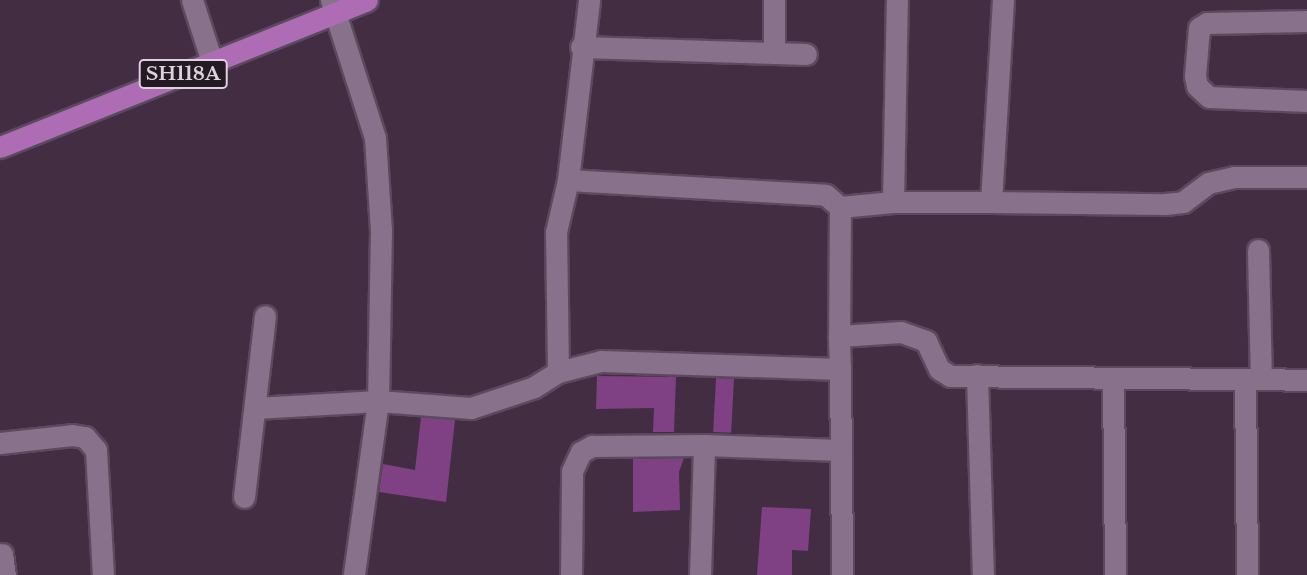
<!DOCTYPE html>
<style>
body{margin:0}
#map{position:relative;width:1307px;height:575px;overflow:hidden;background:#422d43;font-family:"Libre Baskerville",serif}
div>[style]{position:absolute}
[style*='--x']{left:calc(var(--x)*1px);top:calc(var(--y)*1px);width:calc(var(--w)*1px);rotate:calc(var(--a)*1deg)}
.building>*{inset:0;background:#7f4184;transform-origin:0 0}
.roads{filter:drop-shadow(2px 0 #5b4a5d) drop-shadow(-2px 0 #5b4a5d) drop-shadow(0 2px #5b4a5d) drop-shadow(0 -2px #5b4a5d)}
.minor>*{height:21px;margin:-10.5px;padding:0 10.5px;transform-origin:10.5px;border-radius:10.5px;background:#88718a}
.major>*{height:21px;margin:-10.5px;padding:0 10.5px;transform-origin:10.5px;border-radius:10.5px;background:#ad6cb3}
span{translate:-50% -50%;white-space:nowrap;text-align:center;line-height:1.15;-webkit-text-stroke:7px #231a24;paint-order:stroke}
.shield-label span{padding:2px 5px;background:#231a24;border:2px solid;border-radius:5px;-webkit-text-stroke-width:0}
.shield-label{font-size:19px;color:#dfd2df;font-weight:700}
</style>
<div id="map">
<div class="building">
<div style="clip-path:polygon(597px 376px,676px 377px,674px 432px,653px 432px,654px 408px,596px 409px)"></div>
<div style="left:716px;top:378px;width:18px;height:54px;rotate:3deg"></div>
<div style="clip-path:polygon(421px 417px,455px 420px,446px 502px,379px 492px,383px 464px,415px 470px)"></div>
<div style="clip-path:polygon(684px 458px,679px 472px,680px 510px,633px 512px,633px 459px)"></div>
<div style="clip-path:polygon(762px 507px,811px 509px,808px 551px,792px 550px,792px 575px,757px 575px)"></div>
</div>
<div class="roads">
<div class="minor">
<div style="--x:192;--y:0;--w:65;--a:72.1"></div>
<div style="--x:331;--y:0;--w:145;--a:72.3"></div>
<div style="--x:375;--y:138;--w:92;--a:86.3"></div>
<div style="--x:381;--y:230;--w:171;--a:91"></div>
<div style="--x:378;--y:401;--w:93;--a:4.3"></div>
<div style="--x:471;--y:408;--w:66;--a:-18.4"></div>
<div style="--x:534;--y:387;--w:28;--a:-32"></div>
<div style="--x:558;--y:372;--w:44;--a:-14.3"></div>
<div style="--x:601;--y:361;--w:239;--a:1.9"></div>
<div style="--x:840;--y:369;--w:206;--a:89.4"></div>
<div style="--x:774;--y:0;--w:53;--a:90"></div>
<div style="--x:1307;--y:21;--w:100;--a:178.9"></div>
<div style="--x:1207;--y:23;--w:9;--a:148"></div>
<div style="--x:1199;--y:28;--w:48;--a:94.8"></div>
<div style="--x:1195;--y:76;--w:10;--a:79"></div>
<div style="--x:1197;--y:86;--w:16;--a:43"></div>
<div style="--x:1209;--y:97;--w:98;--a:2.3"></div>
<div style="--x:581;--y:47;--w:225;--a:1.8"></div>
<div style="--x:568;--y:180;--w:258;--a:3.3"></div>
<div style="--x:826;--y:195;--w:18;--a:41"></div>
<div style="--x:840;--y:207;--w:129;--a:90.4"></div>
<div style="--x:893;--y:202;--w:98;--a:0"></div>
<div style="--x:991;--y:202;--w:202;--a:-86.6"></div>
<div style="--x:991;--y:202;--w:174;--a:0.7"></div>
<div style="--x:1165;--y:204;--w:18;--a:-6"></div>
<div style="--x:1183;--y:202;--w:31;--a:-37"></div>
<div style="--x:1208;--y:183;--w:27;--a:-13"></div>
<div style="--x:1234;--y:177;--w:73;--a:0"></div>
<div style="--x:840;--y:207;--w:53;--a:-5.4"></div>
<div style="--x:893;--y:202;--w:202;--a:-88.9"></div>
<div style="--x:1258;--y:250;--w:129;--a:88.7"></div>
<div style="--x:840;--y:369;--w:33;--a:-92"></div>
<div style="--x:839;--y:336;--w:62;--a:-3.7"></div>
<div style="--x:901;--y:332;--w:27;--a:20"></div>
<div style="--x:926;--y:341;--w:31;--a:65"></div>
<div style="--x:939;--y:369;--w:13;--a:32"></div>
<div style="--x:950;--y:376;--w:357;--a:0.6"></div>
<div style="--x:558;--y:372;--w:140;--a:-90.8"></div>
<div style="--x:556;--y:232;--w:53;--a:-77"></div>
<div style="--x:568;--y:180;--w:181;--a:-83.3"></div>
<div style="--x:977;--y:375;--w:200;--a:88.3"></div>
<div style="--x:1113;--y:379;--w:196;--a:89.4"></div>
<div style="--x:1245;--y:379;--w:196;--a:89.4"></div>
<div style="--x:255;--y:408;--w:123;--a:-3.3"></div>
<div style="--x:378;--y:401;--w:176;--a:97.9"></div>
<div style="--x:0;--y:443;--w:72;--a:-6.3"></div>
<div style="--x:72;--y:435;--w:13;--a:9"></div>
<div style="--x:85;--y:437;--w:17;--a:50"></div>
<div style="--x:96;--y:450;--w:125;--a:86.8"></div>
<div style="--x:244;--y:497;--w:182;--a:-83.4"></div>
<div style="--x:2;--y:554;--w:21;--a:82"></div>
<div style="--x:571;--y:574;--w:103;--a:-89.4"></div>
<div style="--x:572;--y:471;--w:21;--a:-65"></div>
<div style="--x:581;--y:452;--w:13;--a:-29"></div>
<div style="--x:592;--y:446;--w:112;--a:-0.5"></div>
<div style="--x:704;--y:445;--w:136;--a:2.1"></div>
<div style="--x:700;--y:575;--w:130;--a:-88.2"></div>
</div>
<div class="major">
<div style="--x:0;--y:147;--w:395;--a:-21.8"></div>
</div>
</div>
<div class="shield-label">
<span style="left:183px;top:74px">SH118A</span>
</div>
</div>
